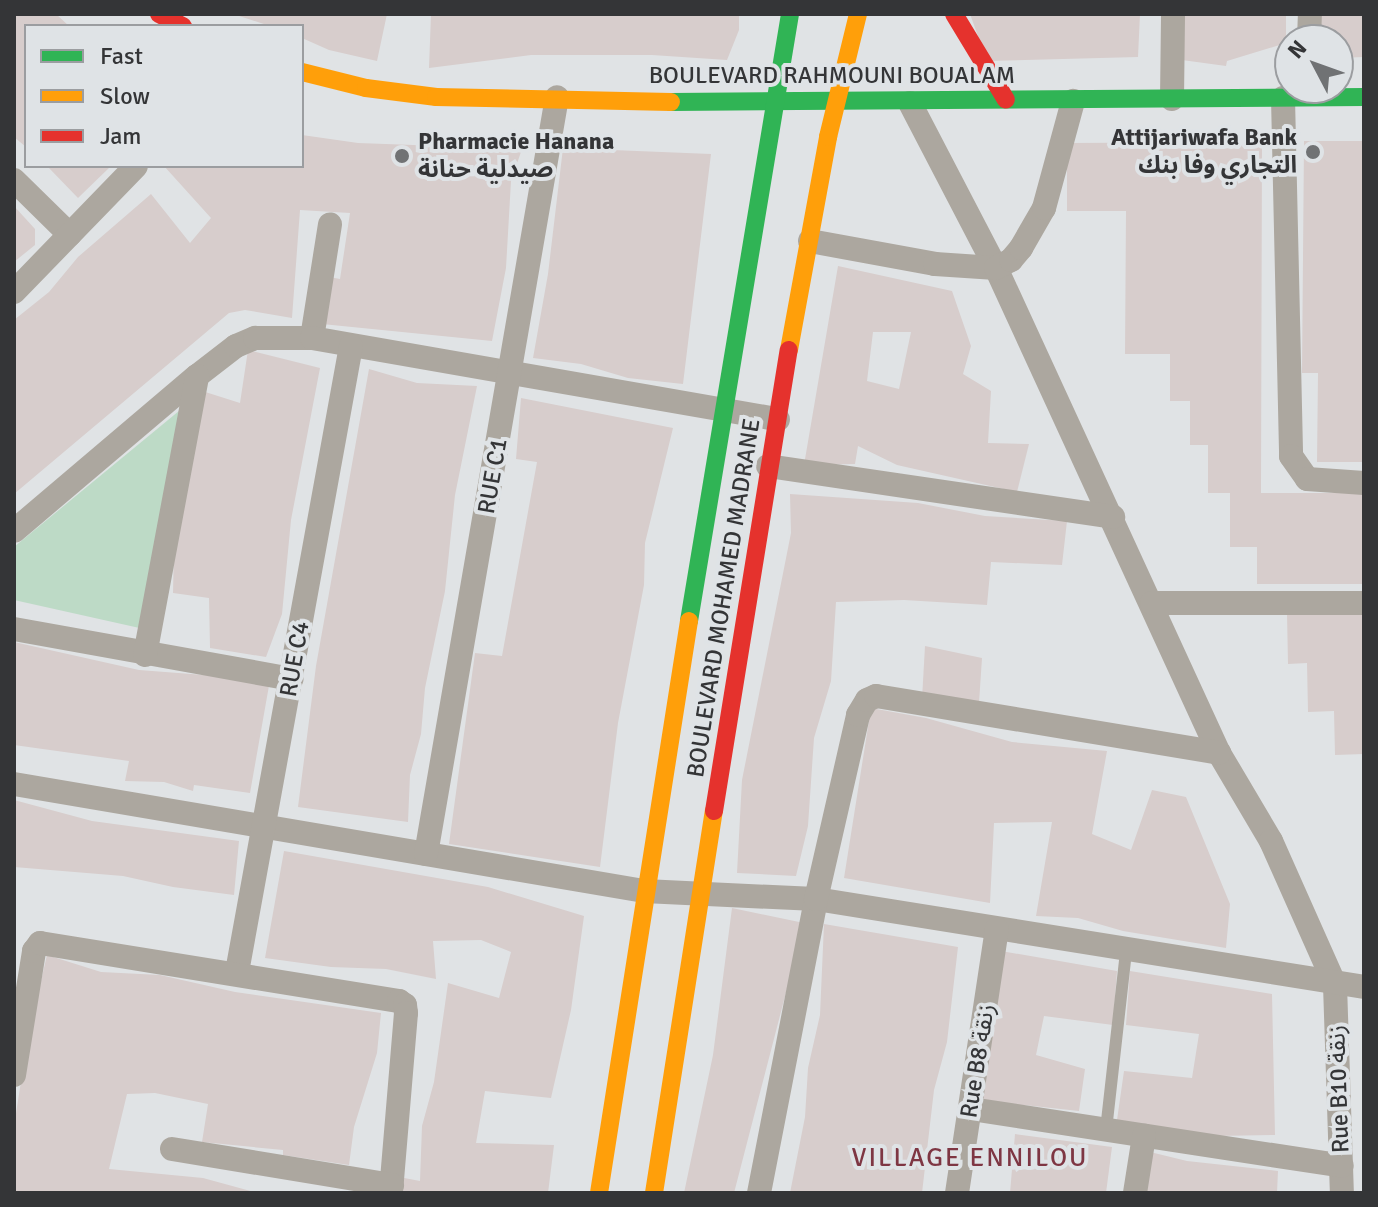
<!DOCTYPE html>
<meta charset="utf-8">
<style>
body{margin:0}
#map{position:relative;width:1378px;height:1207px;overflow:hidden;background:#e0e3e5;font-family:Signika,"Noto Sans Arabic",sans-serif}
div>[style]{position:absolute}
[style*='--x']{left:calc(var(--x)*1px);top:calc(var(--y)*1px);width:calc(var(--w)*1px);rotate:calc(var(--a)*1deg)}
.green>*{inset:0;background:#bddac6}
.building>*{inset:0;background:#d7cdcc}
.lane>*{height:12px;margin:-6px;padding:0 6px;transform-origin:6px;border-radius:6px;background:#aca79f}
.street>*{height:24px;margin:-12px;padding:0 12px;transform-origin:12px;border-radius:12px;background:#aca79f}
.fast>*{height:18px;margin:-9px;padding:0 9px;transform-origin:9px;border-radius:9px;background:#30b455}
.slow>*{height:18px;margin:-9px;padding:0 9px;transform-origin:9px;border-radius:9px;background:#ff9f0a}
.jam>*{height:18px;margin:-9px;padding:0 9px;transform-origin:9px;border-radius:9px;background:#e5322d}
.dots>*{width:22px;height:22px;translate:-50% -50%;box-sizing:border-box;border:4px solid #dfe3e6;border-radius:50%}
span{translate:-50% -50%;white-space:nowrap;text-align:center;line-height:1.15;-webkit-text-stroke:8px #dfe3e6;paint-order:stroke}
.street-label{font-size:24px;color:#343537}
.poi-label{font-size:24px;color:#343537;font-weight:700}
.right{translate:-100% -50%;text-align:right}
.left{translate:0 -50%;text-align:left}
.neighbourhood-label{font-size:26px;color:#7e3643;letter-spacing:2px}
.frame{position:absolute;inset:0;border:16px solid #343537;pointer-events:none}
.legend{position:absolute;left:24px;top:24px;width:280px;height:144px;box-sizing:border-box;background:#dfe3e6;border:2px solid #9b9da0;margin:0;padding:10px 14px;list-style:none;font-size:24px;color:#343537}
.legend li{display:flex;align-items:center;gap:16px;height:40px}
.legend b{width:40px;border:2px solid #9b9da0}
.north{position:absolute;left:1274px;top:24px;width:80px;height:80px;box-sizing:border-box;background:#dfe3e6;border:2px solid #9b9da0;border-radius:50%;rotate:311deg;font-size:22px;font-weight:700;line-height:32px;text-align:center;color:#343537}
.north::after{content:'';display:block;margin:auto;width:28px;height:36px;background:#707274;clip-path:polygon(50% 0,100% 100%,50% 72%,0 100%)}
</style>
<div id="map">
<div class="green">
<div style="clip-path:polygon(185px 406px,144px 629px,14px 600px,14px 547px)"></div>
</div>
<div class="building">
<div style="clip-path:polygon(14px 14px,56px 14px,69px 26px,26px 26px,26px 147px,14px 137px)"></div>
<div style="clip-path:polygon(233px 14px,387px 14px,377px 61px,329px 50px,302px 38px,302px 26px,270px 26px)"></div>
<div style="clip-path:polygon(431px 14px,739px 14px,739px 30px,727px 60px,652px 55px,531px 55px,429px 68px)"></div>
<div style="clip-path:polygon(970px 14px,1140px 14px,1138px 57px,987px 61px)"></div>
<div style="clip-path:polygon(1183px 14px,1286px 14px,1286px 43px,1227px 61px,1226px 66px,1182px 60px)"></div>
<div style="clip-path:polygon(1317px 14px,1364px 14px,1364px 57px,1338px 58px,1338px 40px,1318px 40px)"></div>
<div style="clip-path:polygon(302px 135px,358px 143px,522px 149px,511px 181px,506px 268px,492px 341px,322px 324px,324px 276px,340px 279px,350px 213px,300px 210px,292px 318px,245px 310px,229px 313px,14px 494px,14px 320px,49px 292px,78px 257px,151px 194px,190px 243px,211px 218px,164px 166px,302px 166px)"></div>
<div style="clip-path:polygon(1304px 141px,1364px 141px,1364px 462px,1317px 462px,1318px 373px,1302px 373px)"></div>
<div style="clip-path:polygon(1262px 142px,1261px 493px,1364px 493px,1364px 584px,1257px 584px,1257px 547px,1230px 547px,1230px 493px,1208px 493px,1208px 445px,1190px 445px,1190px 401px,1170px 401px,1170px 354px,1125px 354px,1126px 211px,1067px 211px,1067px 143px)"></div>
<div style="clip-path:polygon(563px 148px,711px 154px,683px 384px,628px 378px,581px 364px,533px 358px,548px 274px)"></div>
<div style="clip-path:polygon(47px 166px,111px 166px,78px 198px)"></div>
<div style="clip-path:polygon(14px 206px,35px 229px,35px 245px,14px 262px)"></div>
<div style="clip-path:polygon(evenodd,838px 266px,952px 291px,971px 346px,963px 374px,991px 391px,988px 443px,1029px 444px,1017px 492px,897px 465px,858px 446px,855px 464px,804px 465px,838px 266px,873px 332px,911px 332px,899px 389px,867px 381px,873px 332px)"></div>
<div style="clip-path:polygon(248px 350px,320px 368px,291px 520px,282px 614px,266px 657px,210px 648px,209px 598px,173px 593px,174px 547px,199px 390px,240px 403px)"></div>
<div style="clip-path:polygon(369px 369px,417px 383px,477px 386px,455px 495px,445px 591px,425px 688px,421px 734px,410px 775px,408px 822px,298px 807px,316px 666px)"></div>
<div style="clip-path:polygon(521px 398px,673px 428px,645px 543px,644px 585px,618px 723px,600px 867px,449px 844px,475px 653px,502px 656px,537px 462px,516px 459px)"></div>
<div style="clip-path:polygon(790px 494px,918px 503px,985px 516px,1067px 521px,1062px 565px,991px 562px,987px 605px,904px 600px,836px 602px,831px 681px,814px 738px,808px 826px,796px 876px,737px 873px,742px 780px,791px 533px)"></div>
<div style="clip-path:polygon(1364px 610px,1364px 754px,1335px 755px,1334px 711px,1308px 712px,1307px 663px,1288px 664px,1287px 613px)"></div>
<div style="clip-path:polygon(14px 642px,139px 670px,270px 680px,250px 793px,194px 785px,193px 791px,164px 782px,125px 781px,129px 761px,14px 745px)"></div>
<div style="clip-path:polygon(925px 646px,982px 658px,979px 703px,922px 699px)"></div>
<div style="clip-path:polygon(871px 708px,926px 718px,1012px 742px,1107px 751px,1092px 834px,1131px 850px,1152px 790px,1186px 797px,1230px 904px,1226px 948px,1123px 931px,1078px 918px,1036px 916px,1052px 822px,994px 823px,990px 903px,844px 878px)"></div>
<div style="clip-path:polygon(14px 800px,92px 821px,239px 841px,234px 895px,173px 887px,123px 876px,14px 867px)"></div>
<div style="clip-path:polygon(284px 851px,488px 887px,584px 916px,571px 1010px,551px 1098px,485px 1091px,476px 1143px,554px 1145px,548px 1193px,401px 1193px,399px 1177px,420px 1181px,422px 1126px,434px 1082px,448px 983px,499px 998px,511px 952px,481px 940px,433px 941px,436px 979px,386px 969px,331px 967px,265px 958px)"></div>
<div style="clip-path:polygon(732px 908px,804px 923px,734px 1193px,684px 1193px,713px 1055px)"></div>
<div style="clip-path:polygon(824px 924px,958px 947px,947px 1042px,934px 1090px,922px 1193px,790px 1193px,805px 1117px,808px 1068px,820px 1015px)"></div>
<div style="clip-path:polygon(1001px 951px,1117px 971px,1113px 1025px,1044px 1016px,1036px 1055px,1085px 1069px,1079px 1111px,1024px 1105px,1023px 1110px,980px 1099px)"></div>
<div style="clip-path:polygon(47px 955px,101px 972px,160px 975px,235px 992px,381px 1013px,377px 1053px,354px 1127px,349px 1165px,283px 1155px,283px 1150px,202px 1142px,208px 1104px,155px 1093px,127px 1094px,109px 1169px,203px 1178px,258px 1193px,14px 1193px,14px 1126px,28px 1037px)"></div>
<div style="clip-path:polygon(1130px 971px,1272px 994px,1275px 1135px,1215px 1136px,1117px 1120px,1124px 1071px,1192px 1078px,1199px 1034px,1126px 1025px)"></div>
<div style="clip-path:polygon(1015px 1134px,1112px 1147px,1106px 1193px,1010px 1193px)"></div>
<div style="clip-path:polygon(1146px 1151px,1187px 1161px,1278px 1171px,1277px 1193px,1139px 1193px)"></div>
</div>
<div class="lane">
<div style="--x:1106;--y:1130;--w:180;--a:-83.6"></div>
</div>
<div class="street">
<div style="--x:1309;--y:40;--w:26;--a:-88"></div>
<div style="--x:1283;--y:98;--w:358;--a:88.7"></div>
<div style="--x:1291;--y:456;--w:28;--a:55"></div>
<div style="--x:1307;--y:479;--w:57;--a:4"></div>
<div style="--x:1172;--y:99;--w:85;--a:-89.3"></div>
<div style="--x:910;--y:103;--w:186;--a:62.5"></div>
<div style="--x:996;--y:268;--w:534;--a:65.31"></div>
<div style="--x:1219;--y:753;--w:102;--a:59.4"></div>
<div style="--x:1271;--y:841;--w:158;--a:66"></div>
<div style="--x:1335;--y:985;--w:208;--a:88.1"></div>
<div style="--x:14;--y:180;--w:78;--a:44.5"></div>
<div style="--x:810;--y:241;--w:127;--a:10.4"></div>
<div style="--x:935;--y:264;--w:61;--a:3.8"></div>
<div style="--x:996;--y:268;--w:17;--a:-28"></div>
<div style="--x:1011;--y:260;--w:16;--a:-50"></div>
<div style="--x:1021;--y:248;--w:46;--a:-60.1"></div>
<div style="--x:1044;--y:208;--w:111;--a:-74.8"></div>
<div style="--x:14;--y:292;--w:175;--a:-45.9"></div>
<div style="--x:312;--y:338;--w:115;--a:-81"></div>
<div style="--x:768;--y:466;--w:349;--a:8.4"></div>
<div style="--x:14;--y:531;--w:240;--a:-40.3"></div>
<div style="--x:197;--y:376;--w:49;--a:-37.6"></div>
<div style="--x:236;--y:346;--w:21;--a:-23"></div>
<div style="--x:255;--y:338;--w:57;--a:0"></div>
<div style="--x:312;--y:338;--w:473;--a:9.9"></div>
<div style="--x:1152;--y:603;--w:212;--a:0"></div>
<div style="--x:14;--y:629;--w:282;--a:10.2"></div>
<div style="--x:145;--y:655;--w:284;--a:-79.4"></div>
<div style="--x:14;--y:784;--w:639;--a:9.64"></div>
<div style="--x:644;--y:891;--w:172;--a:2.7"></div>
<div style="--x:816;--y:899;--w:555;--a:9.12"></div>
<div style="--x:426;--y:854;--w:768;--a:-80.18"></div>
<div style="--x:237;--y:972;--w:636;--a:-79.68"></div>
<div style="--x:14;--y:1075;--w:126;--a:-80.8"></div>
<div style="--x:34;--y:951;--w:10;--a:-53"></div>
<div style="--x:40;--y:943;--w:364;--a:9.2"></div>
<div style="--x:399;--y:1001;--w:7;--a:34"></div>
<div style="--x:405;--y:1005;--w:8;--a:83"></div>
<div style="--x:406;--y:1013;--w:181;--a:94.8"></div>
<div style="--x:971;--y:1109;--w:375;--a:8.7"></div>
<div style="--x:172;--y:1149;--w:223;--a:9.3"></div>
<div style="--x:759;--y:1193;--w:299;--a:-79"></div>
<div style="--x:816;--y:899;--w:189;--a:-77.1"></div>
<div style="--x:858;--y:715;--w:17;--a:-59"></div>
<div style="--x:867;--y:700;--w:10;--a:-24"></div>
<div style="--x:876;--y:696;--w:348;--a:9.4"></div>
<div style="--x:957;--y:1193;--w:267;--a:-81.4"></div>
<div style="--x:1135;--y:1193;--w:58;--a:-81"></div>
</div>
<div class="fast">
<div style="--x:671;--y:102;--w:693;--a:-0.41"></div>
<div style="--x:689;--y:621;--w:615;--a:-80.55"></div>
</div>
<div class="slow">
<div style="--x:302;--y:72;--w:66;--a:14"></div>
<div style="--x:366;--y:88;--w:71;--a:7.3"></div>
<div style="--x:436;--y:97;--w:235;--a:1.2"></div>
<div style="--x:789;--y:350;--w:217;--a:-79.6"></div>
<div style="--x:828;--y:137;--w:127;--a:-76.3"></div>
<div style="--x:599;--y:1193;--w:579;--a:-81.06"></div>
<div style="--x:654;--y:1193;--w:387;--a:-81.1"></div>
</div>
<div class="jam">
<div style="--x:159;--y:14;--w:27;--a:27"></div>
<div style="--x:954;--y:14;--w:100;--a:58.8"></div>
<div style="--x:714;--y:811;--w:467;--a:-80.8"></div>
</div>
<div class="dots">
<div style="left:1313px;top:152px;background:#707274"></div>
<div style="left:402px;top:156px;background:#707274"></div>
</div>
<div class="street-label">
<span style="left:832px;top:76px">BOULEVARD RAHMOUNI BOUALAM</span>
<span style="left:493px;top:476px;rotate:-80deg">RUE C1</span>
<span style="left:724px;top:598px;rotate:-81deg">BOULEVARD MOHAMED MADRANE</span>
<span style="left:295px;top:659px;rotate:-80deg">RUE C4</span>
<span style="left:978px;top:1061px;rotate:-81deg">Rue B8 زنقة</span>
<span style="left:1339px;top:1089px;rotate:-92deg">Rue B10 زنقة</span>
</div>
<div class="poi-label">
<span class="right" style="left:1297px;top:152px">Attijariwafa Bank<br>التجاري وفا بنك</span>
<span class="left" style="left:418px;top:156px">Pharmacie Hanana<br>صيدلية حنانة</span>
</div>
<div class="neighbourhood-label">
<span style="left:970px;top:1159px">VILLAGE ENNILOU</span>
</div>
<div class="frame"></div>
<ul class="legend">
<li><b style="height:10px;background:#30b455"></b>Fast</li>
<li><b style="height:10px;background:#ff9f0a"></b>Slow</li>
<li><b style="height:10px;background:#e5322d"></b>Jam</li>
</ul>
<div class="north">N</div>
</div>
